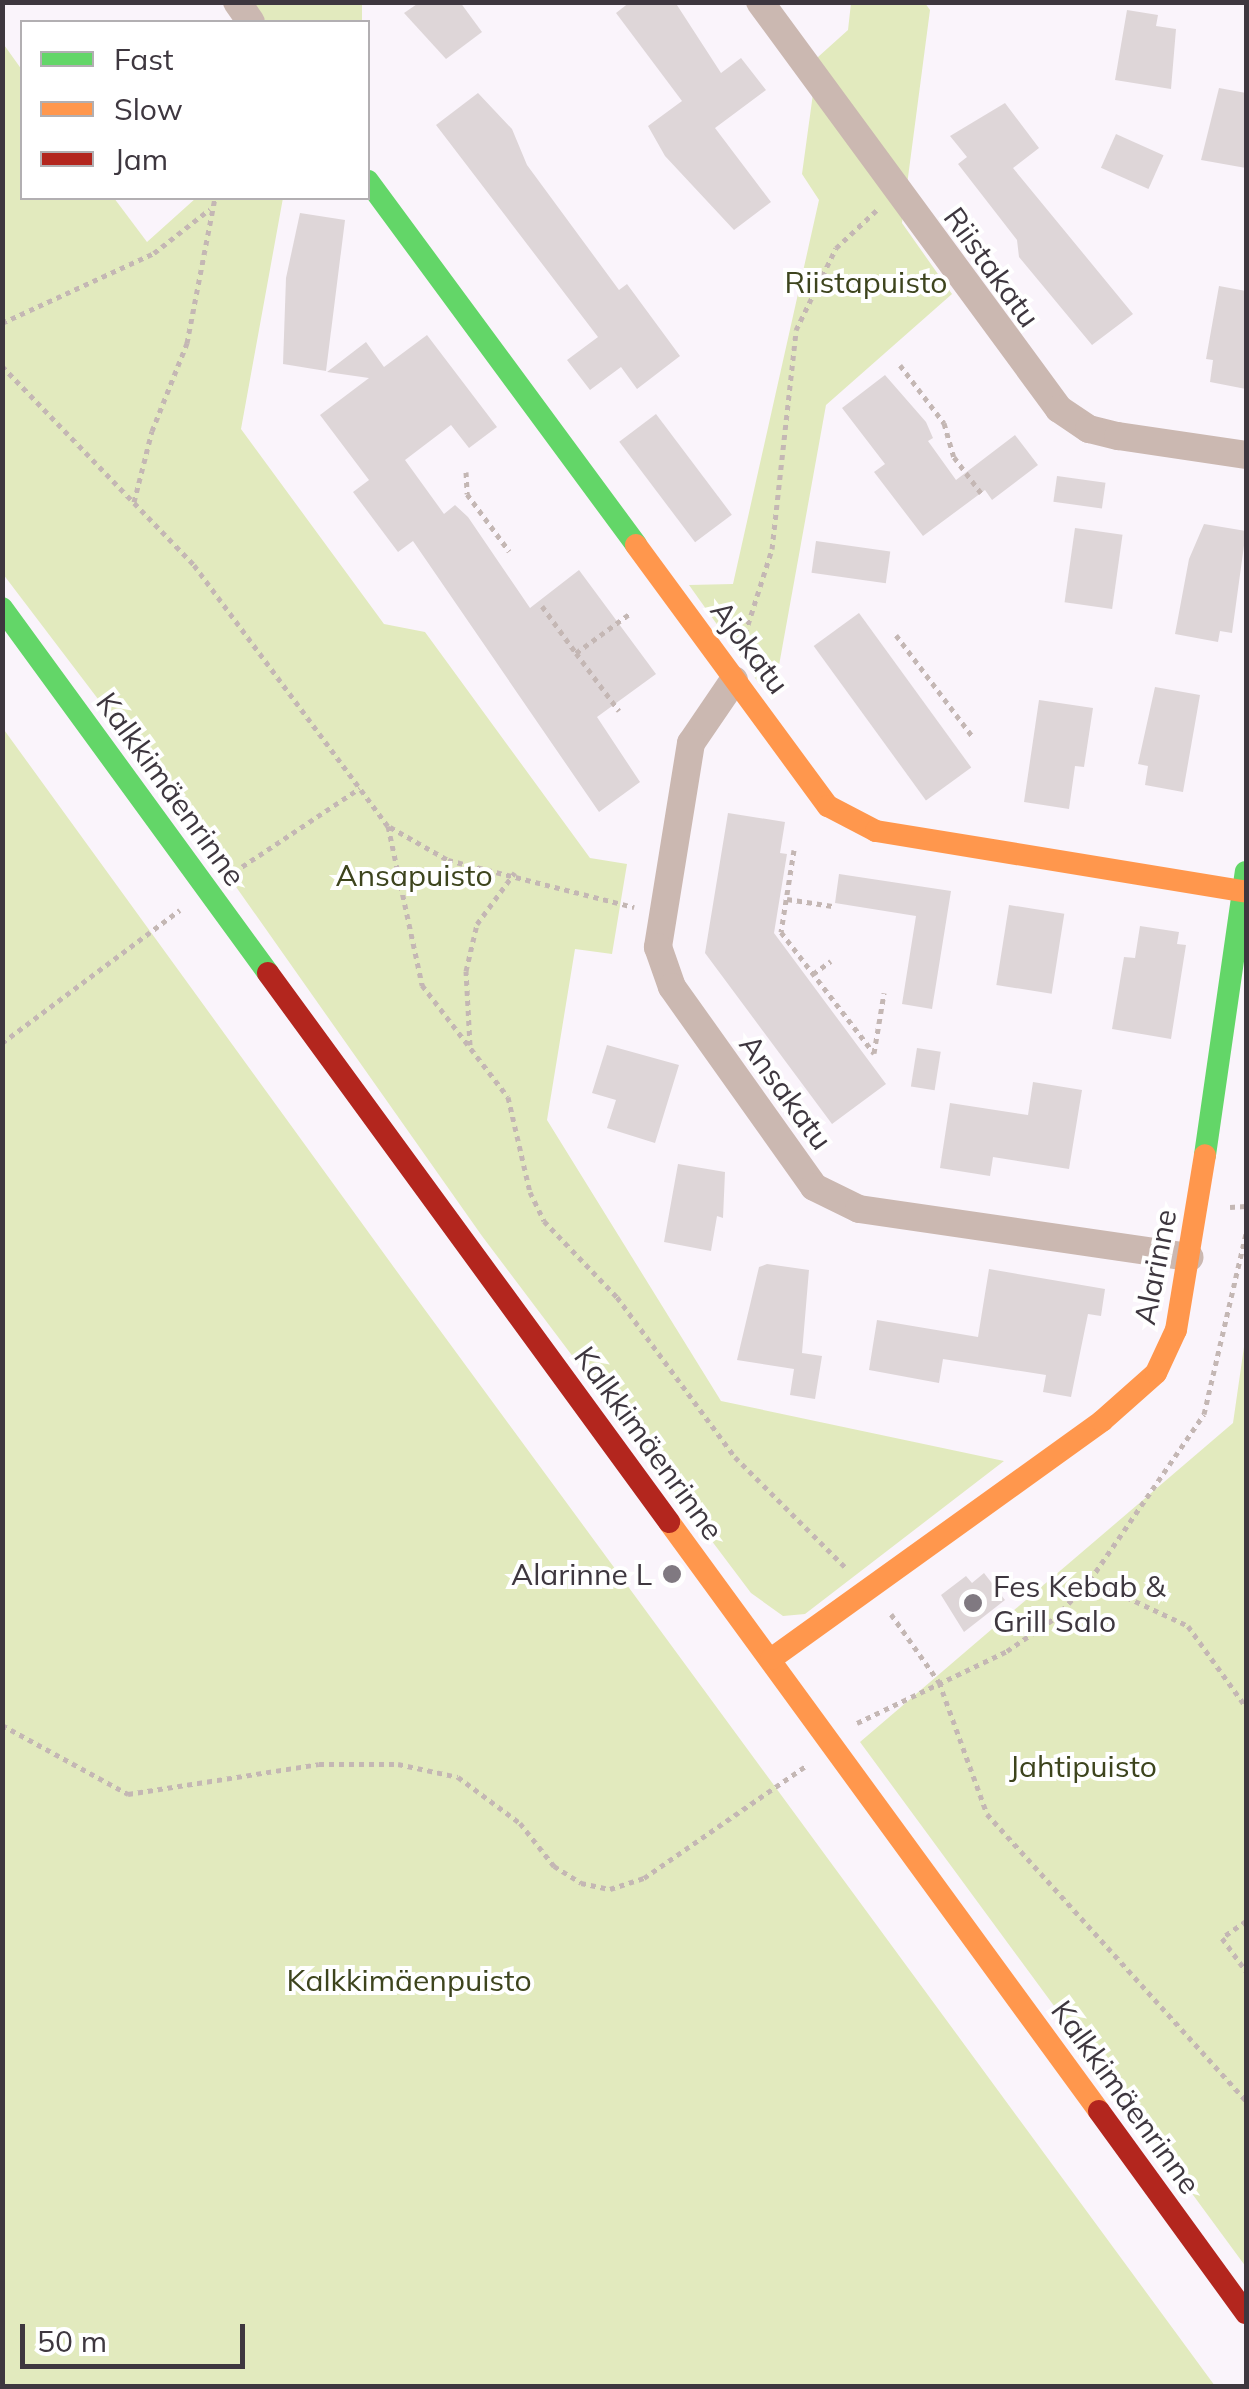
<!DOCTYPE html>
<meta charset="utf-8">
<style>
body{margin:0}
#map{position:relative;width:1249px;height:2389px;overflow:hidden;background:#faf4fb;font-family:Mulish,sans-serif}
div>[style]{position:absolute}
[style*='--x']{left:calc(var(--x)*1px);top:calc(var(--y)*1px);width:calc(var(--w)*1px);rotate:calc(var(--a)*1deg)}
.green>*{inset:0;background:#e2eabe;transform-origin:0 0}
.building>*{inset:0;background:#ded6d8;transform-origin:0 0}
.path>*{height:5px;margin-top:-2.5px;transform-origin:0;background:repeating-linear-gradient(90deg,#c4b7b4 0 5px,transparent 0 10px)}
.street>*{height:28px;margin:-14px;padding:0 14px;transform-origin:14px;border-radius:14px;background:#cbb8b1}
.fast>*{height:22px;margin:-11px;padding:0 11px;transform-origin:11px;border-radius:11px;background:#63d668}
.slow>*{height:22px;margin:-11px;padding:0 11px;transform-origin:11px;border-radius:11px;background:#ff974d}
.jam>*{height:22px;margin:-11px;padding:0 11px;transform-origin:11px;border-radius:11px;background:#b3261e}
.dots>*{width:28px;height:28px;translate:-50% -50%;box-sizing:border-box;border:5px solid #fff;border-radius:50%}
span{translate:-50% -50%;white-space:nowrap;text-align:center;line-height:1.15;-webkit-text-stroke:8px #fff;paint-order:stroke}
.street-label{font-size:30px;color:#3e373f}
.park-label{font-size:30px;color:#3d441d}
.poi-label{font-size:30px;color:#3e373f}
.right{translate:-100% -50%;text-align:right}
.left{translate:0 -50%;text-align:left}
.frame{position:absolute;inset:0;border:5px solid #3e373f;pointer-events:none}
.legend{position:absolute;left:20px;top:20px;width:350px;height:180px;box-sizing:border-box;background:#fff;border:2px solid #b2afb2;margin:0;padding:12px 18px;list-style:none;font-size:30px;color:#3e373f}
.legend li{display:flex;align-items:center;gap:20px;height:50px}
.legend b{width:50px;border:2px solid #b2afb2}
.scale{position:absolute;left:20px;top:2324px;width:225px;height:45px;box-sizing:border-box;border:5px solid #3e373f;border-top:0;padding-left:12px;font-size:30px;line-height:35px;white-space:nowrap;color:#3e373f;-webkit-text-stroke:8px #fff;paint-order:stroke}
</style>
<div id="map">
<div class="green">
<div style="left:248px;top:3px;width:114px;height:19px"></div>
<div style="clip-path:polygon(851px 3px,925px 3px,930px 10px,902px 223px,952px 294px,826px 405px,778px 671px,760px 685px,689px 585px,733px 584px,819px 200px,802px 174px,818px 57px,848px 30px)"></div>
<div style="clip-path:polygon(2px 42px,22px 70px,22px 198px,114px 198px,147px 242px,196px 198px,283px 198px,241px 429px,384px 624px,425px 632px,590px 858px,627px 864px,612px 954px,575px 949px,547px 1120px,721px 1401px,1004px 1461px,805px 1614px,783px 1616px,751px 1593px,482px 1236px,177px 803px,3px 574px)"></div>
<div style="clip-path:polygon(2px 727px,406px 1284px,1215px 2386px,3px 2386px)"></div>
<div style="clip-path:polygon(1246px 1333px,1246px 2267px,860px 1742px,1233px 1423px)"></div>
</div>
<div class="building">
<div style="clip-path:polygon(420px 2px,460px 2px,482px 32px,446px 59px,404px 13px)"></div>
<div style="clip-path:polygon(630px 2px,675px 2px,721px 73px,741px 58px,766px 90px,715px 128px,771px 202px,734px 230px,665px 156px,648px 126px,682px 101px,616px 13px)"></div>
<div style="clip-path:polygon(1127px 10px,1158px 15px,1156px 26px,1176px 29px,1171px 89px,1115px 80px)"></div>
<div style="clip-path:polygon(1219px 88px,1246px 93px,1246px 168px,1201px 160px)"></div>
<div style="clip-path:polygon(478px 93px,512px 129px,527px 165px,619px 290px,627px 284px,680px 356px,637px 389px,621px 367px,590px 390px,567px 360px,598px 337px,436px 125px)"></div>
<div style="clip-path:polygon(1005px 103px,1039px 148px,1013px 168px,1133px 314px,1092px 345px,1019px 257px,1017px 240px,958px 164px,967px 157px,950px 136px)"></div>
<div style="left:1116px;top:134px;width:52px;height:37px;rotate:24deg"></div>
<div style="clip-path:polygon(300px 213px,345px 220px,326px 371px,283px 364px,286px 278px)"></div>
<div style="clip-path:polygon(1219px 286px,1246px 291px,1246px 389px,1210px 382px,1213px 360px,1206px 359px)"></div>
<div style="clip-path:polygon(427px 335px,497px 427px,469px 448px,451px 425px,405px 460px,444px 514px,455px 505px,468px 517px,530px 608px,579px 570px,656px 674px,597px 717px,640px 782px,599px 812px,413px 541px,398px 552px,353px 492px,369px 480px,320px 415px,369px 378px,327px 372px,366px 342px,384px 367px)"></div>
<div style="clip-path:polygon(885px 375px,926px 422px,933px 438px,928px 441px,956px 480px,1015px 435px,1038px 465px,992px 500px,985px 490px,923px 536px,874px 472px,885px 464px,842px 408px)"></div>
<div style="left:656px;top:414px;width:126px;height:46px;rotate:53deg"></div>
<div style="left:1057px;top:476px;width:49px;height:26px;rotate:8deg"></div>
<div style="clip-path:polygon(1204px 524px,1246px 531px,1232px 633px,1220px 631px,1218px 642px,1175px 634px,1189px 559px)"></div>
<div style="left:1075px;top:528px;width:48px;height:75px;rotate:8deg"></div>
<div style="left:816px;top:541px;width:75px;height:32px;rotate:8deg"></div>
<div style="left:859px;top:613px;width:191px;height:56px;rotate:54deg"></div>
<div style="clip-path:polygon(1155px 687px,1200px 695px,1183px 792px,1145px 785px,1148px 766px,1138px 764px)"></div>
<div style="clip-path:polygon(1039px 700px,1093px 708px,1084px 767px,1075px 766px,1069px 809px,1024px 802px)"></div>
<div style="clip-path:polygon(728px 813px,785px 822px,780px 853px,787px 854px,774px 933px,886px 1084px,832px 1124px,705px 953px)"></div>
<div style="clip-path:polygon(839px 874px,951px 891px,932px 1009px,902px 1004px,916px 916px,835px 903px)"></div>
<div style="left:1009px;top:905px;width:56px;height:81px;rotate:9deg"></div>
<div style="clip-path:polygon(1140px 926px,1179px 932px,1177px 944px,1186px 945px,1171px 1039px,1112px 1029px,1124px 957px,1135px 958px)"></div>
<div style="clip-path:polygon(607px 1045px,679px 1065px,655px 1143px,607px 1128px,616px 1100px,592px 1093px)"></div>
<div style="left:917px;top:1048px;width:24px;height:39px;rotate:9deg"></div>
<div style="clip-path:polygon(1033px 1082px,1082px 1090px,1069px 1169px,993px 1157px,990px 1176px,940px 1168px,950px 1103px,1028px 1115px)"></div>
<div style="clip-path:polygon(678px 1164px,725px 1172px,723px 1218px,717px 1216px,711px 1251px,664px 1242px)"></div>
<div style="clip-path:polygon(767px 1264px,809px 1270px,802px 1353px,822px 1356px,815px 1399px,790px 1395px,794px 1369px,737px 1360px,759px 1267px)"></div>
<div style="clip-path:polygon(989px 1269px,1105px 1289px,1101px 1316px,1088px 1314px,1071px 1397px,1043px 1392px,1046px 1375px,943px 1359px,939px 1383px,869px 1370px,877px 1320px,978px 1337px)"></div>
<div style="clip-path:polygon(984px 1573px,1005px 1600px,964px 1632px,941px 1595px,966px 1576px,972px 1583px)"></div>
</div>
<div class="path">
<div style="--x:2;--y:323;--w:167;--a:-24.7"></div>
<div style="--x:154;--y:253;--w:71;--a:-38.2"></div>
<div style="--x:900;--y:365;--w:73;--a:52.8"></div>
<div style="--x:944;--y:423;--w:35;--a:74"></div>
<div style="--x:954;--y:457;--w:45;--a:53.1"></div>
<div style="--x:2;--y:366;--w:277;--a:46"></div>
<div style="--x:194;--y:565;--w:325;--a:53.4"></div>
<div style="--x:388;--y:826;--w:163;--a:77.9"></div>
<div style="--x:422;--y:985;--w:141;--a:52.5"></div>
<div style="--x:508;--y:1097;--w:98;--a:77"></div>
<div style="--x:530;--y:1192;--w:32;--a:64"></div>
<div style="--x:544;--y:1221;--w:105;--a:46.2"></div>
<div style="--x:617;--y:1297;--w:199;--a:53.6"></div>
<div style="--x:735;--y:1457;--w:156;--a:45"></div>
<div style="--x:466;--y:472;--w:22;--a:87"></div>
<div style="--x:467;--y:494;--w:71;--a:53.6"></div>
<div style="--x:134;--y:502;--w:73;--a:-75.8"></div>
<div style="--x:152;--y:431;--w:95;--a:-68.3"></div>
<div style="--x:187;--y:343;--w:148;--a:-79.1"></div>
<div style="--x:542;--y:606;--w:58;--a:54.1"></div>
<div style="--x:576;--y:653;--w:69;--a:-36.2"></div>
<div style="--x:745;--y:634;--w:89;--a:-72.4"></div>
<div style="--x:772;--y:549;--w:220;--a:-83.7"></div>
<div style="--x:796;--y:330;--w:91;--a:-64"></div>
<div style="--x:836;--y:248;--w:57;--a:-42.9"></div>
<div style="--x:896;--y:635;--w:128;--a:53"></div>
<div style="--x:576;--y:653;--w:72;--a:53.4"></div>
<div style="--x:390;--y:827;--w:67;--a:29.6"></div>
<div style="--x:448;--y:860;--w:192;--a:14.2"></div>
<div style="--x:794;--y:850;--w:83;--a:99"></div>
<div style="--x:781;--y:932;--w:153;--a:52.5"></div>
<div style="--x:234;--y:872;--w:151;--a:-33.7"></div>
<div style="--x:787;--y:899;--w:46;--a:8.8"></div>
<div style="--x:813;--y:974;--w:22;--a:-36"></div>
<div style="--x:2;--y:1043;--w:222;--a:-36.8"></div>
<div style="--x:470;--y:1045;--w:74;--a:-93.1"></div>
<div style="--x:466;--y:971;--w:48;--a:-76.8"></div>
<div style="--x:477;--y:924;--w:64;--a:-53.8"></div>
<div style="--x:874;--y:1053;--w:61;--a:-80.5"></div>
<div style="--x:1230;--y:1207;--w:16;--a:-4"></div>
<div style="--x:1090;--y:1580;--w:108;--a:25.1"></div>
<div style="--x:1188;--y:1626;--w:100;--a:54.4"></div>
<div style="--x:891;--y:1614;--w:83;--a:54.8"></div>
<div style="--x:939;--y:1682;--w:140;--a:70"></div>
<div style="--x:987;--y:1814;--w:387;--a:47.9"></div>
<div style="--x:857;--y:1723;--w:166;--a:-25.6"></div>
<div style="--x:1007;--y:1651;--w:58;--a:-34.5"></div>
<div style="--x:1055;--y:1618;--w:52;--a:-47.4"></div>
<div style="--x:1090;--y:1580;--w:201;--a:-55.5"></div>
<div style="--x:1204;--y:1414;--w:185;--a:-76.9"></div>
<div style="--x:2;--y:1725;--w:144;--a:28.7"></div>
<div style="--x:128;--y:1794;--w:193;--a:-8.9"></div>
<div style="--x:319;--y:1764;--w:79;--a:0"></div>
<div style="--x:398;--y:1764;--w:61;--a:12.2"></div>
<div style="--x:458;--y:1777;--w:77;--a:36.6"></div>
<div style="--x:520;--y:1823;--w:55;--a:51.7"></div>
<div style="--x:554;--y:1866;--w:32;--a:32"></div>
<div style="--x:581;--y:1883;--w:30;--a:12"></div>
<div style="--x:610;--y:1889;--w:36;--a:-18"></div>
<div style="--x:644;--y:1878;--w:198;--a:-34.7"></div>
<div style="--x:1246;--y:1921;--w:29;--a:145"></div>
<div style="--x:1222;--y:1938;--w:41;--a:54"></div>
</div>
<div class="street">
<div style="--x:237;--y:2;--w:24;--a:55"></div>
<div style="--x:760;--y:2;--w:505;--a:53.7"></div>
<div style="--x:1059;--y:409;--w:36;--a:34"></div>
<div style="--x:1089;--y:429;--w:30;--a:14"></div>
<div style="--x:1118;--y:436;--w:129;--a:8.4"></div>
<div style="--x:734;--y:680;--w:76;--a:124.3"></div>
<div style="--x:691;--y:743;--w:207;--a:99.2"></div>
<div style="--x:658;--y:947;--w:42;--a:70.7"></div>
<div style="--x:672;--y:987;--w:245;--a:54.6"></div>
<div style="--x:814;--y:1187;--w:50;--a:26.1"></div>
<div style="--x:859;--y:1209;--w:334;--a:8.3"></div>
</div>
<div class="fast">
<div style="--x:368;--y:181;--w:452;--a:53.6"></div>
<div style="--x:2;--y:608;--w:452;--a:53.9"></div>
<div style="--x:1205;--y:1155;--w:286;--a:-81.8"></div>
</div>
<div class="slow">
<div style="--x:636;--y:545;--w:324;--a:53.7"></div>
<div style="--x:828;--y:806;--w:54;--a:27.5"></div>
<div style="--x:876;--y:831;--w:373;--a:9.3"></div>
<div style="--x:669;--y:1522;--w:729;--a:53.87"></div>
<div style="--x:771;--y:1659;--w:408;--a:-35.7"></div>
<div style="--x:1102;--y:1421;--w:72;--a:-41.6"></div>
<div style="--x:1156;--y:1373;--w:47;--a:-65.1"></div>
<div style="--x:1176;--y:1330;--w:177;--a:-80.6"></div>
</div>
<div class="jam">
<div style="--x:268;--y:973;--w:680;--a:53.85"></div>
<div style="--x:1099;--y:2111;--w:250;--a:54"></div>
</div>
<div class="dots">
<div style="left:672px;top:1574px;background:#807981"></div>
<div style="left:973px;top:1603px;background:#807981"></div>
</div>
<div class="street-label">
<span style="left:992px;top:267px;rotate:54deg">Riistakatu</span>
<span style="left:750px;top:647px;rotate:53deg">Ajokatu</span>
<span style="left:171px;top:789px;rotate:54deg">Kalkkimäenrinne</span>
<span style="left:786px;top:1092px;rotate:54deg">Ansakatu</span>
<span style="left:1155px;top:1267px;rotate:-79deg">Alarinne</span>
<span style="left:649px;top:1443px;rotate:54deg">Kalkkimäenrinne</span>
<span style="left:1126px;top:2097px;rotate:54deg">Kalkkimäenrinne</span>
</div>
<div class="park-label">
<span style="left:866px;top:282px">Riistapuisto</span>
<span style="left:414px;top:875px">Ansapuisto</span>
<span style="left:1083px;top:1766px">Jahtipuisto</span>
<span style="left:409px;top:1980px">Kalkkimäenpuisto</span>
</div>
<div class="poi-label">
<span class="right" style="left:652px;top:1574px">Alarinne L</span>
<span class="left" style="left:993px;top:1603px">Fes Kebab &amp;<br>Grill Salo</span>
</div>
<div class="frame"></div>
<ul class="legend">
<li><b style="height:12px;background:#63d668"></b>Fast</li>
<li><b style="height:12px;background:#ff974d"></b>Slow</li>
<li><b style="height:12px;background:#b3261e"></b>Jam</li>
</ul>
<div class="scale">50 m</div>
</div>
